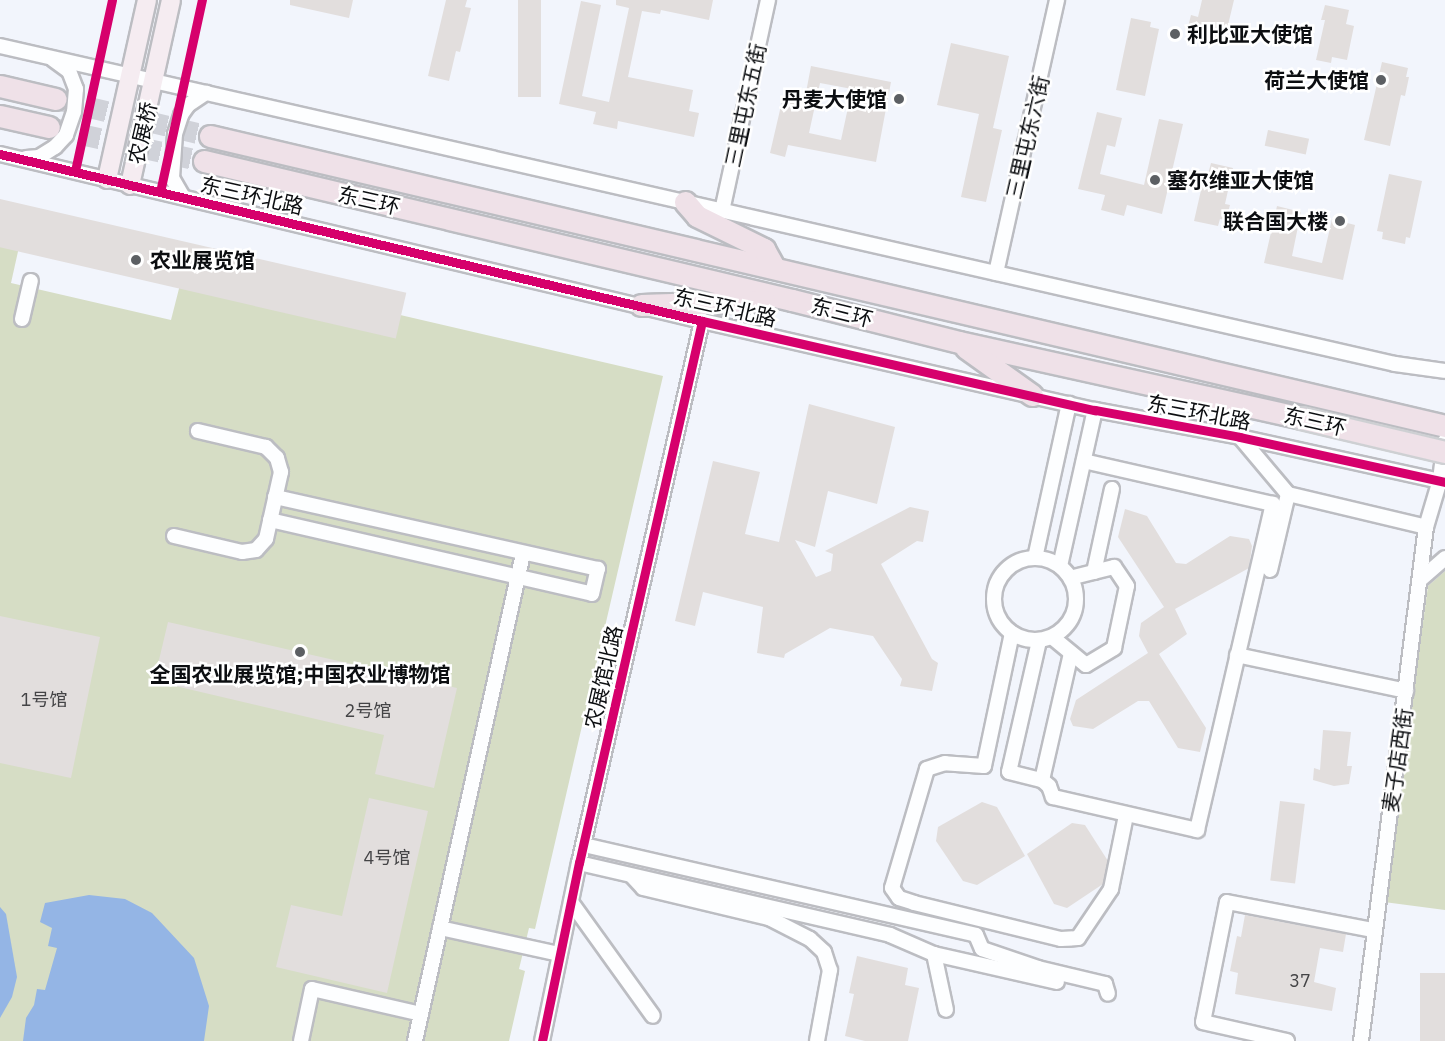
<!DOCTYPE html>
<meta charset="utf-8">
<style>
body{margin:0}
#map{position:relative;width:1445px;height:1041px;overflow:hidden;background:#f2f5fc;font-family:"IBM Plex Sans","Noto Sans SC",sans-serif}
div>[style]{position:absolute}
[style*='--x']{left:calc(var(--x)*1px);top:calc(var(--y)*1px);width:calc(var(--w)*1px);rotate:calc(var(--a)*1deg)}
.green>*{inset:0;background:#d6ddc5}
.water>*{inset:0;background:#94b5e5}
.building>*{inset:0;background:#e2dedd;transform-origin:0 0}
.highway-tunnel>*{height:21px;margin-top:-10.5px;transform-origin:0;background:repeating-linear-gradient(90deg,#d0d2d9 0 21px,transparent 0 31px)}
.roads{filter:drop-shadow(2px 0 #bcbdc2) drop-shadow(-2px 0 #bcbdc2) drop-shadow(0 2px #bcbdc2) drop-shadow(0 -2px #bcbdc2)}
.minor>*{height:14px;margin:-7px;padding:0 7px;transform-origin:7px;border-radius:7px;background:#fdfeff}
.minor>.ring{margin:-7px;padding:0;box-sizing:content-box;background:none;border:14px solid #fdfeff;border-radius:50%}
.major>*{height:18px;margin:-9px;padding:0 9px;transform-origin:9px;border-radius:9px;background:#f5ecf1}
.highway>*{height:21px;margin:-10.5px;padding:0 10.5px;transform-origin:10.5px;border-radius:10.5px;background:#efe1e8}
.bridges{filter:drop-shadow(2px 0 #ced0d3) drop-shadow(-2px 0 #ced0d3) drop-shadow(0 2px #ced0d3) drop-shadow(0 -2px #ced0d3)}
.highway-bridge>*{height:21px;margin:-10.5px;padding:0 10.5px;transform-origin:10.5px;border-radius:10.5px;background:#efe1e8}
.cycleway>*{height:9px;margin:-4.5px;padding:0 4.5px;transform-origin:4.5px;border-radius:4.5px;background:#d6006c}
.dots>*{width:16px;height:16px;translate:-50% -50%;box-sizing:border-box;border:3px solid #fff;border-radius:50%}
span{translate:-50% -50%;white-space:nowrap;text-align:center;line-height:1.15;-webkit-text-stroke:5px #fff;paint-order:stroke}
.number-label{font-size:18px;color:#444446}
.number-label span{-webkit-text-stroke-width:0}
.poi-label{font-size:21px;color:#0c0e11;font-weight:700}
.left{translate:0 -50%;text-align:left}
.right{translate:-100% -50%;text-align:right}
.street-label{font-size:21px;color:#0c0e11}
</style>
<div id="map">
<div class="green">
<div style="clip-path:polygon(0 224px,23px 229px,11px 283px,171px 320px,185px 265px,663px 376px,535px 929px,529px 928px,519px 969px,525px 971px,509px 1041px,0 1041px)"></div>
<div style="clip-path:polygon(1445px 571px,1445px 910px,1384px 902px,1428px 586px)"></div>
</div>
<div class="water">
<div style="clip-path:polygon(89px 895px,125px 899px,152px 913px,194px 958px,209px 1006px,204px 1041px,23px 1041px,26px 1018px,34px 1005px,37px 989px,45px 990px,57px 948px,48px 946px,52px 928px,40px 922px,45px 903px)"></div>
<div style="clip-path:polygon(0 907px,6px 914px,17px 977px,12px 997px,0 1018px)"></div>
</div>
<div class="building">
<div style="clip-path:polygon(290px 0,353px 0,349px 18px,290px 5px)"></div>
<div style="clip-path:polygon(446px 0,467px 0,465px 7px,471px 8px,460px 52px,456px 51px,449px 81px,428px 76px)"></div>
<div style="left:518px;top:0;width:23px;height:97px"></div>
<div style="clip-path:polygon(616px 0,713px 0,709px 20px,661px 10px,660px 14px,642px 11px,628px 77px,693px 90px,689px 111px,699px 113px,694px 137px,618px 121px,617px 129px,593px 124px,596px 112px,559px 104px,581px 1px,601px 5px,582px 96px,609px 102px,629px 8px,616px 5px)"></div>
<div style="clip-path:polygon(1202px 0,1234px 0,1223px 46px,1198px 40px,1199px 34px,1187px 31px,1191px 15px,1198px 17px)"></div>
<div style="clip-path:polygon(1325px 5px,1349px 10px,1346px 24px,1354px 26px,1347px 60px,1332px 57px,1331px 63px,1316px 60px,1325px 20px,1321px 20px)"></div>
<div style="clip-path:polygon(1131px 18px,1151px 22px,1150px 27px,1159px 29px,1145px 96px,1116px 90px)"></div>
<div style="clip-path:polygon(951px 43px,1009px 56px,993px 128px,1002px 130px,986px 202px,961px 197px,979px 114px,937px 105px)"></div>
<div style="clip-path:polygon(1382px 62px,1408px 68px,1406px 77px,1409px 77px,1405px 96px,1401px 95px,1390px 146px,1364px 140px)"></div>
<div style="clip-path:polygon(evenodd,811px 66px,891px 82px,876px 162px,788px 145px,785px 157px,770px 153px,783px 97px,804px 103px,811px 66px,820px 83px,852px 89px,841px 140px,809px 133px,820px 83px)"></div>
<div style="clip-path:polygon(1097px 112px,1122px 118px,1115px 147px,1107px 145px,1100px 174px,1144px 185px,1159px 119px,1183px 124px,1162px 214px,1127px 205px,1124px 216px,1101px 210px,1105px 195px,1078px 189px)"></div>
<div style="left:1268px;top:130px;width:42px;height:16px;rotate:12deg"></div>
<div style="clip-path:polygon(1211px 163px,1233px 168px,1225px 204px,1230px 205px,1226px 220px,1220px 219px,1218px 226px,1194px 221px,1204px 177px,1207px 178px)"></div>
<div style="clip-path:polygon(1389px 174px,1422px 181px,1410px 238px,1406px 237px,1405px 244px,1382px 239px,1383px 232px,1377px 231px)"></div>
<div style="left:0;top:199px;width:417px;height:47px;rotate:13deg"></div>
<div style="clip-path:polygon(1277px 206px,1301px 212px,1292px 256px,1322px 263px,1332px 219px,1355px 225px,1343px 280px,1264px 263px)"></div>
<div style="clip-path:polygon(809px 404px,895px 427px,877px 504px,828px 491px,815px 547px,795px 540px,816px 577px,831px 571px,833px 554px,825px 551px,910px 507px,929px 511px,923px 542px,917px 541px,881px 564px,932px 659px,938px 663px,932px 691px,900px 686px,902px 679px,873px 636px,830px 628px,785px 654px,784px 658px,757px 653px,763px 607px,703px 592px,695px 626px,675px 621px,713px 461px,760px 472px,745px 534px,779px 542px)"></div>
<div style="clip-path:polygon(1125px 509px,1147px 516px,1176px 563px,1186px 564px,1230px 536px,1249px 539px,1252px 546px,1249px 568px,1175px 609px,1187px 634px,1159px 654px,1206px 728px,1200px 752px,1178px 748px,1149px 701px,1138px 701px,1093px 729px,1073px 726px,1070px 719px,1076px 700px,1148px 653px,1139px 636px,1141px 623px,1164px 607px,1118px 537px)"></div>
<div style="clip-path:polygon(0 616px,100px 637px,71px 778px,0 763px)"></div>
<div style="clip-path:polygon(168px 622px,457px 688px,434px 788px,375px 774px,384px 735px,154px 681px)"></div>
<div style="clip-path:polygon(1323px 730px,1351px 732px,1347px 766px,1352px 766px,1349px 784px,1334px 786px,1313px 780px,1314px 768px,1320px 770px)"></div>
<div style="clip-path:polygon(369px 798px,428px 811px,387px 993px,276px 967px,291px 905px,342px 916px)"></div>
<div style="left:1280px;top:801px;width:25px;height:80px;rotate:7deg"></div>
<div style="clip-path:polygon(982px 802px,997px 807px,1025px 856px,977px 885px,963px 881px,936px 841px,938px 827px)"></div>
<div style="clip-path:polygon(1072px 823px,1085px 825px,1108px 861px,1103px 884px,1067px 908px,1054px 904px,1027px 854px)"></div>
<div style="clip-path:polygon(1245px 915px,1346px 934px,1343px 952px,1320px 948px,1314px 982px,1336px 988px,1332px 1011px,1235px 994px,1238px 973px,1230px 971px,1237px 936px,1241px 937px)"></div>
<div style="clip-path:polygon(857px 956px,908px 968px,905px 985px,919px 988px,908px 1041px,865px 1041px,845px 1036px,854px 994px,849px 993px)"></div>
<div style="left:1420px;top:973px;width:25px;height:68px"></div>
</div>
<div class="highway-tunnel">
<div style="--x:56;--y:99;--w:158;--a:13.5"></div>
<div style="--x:49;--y:127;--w:159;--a:12.4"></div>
</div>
<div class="roads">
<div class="minor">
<div style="--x:0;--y:46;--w:1431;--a:12.84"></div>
<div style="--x:1395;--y:364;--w:50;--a:8"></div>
<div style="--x:0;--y:154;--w:722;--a:13.38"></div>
<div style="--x:702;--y:321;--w:403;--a:12.8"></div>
<div style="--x:1095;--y:410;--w:147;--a:10.5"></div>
<div style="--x:1240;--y:437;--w:210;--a:12.4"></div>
<div style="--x:26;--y:158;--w:13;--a:-4"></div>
<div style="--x:39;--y:157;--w:19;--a:-32"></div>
<div style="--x:55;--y:147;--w:16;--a:-47"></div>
<div style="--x:66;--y:135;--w:24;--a:-71"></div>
<div style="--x:74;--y:112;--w:23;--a:-85"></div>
<div style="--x:76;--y:89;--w:19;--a:-111"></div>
<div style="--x:69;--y:71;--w:19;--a:-144"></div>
<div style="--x:183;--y:197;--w:22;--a:-120"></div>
<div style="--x:172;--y:178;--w:44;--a:-86.1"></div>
<div style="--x:175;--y:134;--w:20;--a:-72"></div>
<div style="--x:181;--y:115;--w:12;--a:-55"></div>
<div style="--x:188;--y:105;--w:22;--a:-34"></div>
<div style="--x:722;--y:211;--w:216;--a:-77.7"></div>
<div style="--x:996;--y:273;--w:280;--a:-77.4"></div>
<div style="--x:22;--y:319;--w:39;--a:-77"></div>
<div style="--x:1240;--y:437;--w:75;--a:49.9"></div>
<div style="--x:1288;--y:494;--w:78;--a:103.3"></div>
<div style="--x:1288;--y:494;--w:142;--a:13.4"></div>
<div style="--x:270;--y:520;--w:330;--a:12.9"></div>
<div style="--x:592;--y:594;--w:26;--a:-77"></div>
<div style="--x:598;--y:569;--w:331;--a:-167.4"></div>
<div style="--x:174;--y:536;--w:70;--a:13.2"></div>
<div style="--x:242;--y:552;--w:14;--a:-8"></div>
<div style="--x:256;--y:550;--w:15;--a:-48"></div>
<div style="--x:266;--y:539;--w:69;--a:-77.4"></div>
<div style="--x:281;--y:472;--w:15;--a:-106"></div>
<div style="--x:277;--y:458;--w:16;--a:-135"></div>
<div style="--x:266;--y:447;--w:70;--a:-166.8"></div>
<div style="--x:1035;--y:558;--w:158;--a:-77.6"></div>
<div class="ring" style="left:994px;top:558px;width:68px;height:68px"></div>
<div style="--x:1060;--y:566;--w:160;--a:-77.4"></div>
<div style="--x:1094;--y:572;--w:85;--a:-77.8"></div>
<div style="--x:1421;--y:579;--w:32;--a:-41"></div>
<div style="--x:1012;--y:633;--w:136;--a:101.9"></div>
<div style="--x:984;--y:766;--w:39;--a:-176"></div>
<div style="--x:945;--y:763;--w:19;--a:162"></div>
<div style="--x:927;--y:769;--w:124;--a:106.4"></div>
<div style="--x:892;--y:888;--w:12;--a:55"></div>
<div style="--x:899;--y:898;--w:16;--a:18"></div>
<div style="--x:914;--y:903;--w:151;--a:13.8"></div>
<div style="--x:1061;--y:939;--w:17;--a:-3"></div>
<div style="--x:1078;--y:938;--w:59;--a:-56"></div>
<div style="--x:1111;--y:889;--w:76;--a:-78.5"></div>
<div style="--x:1052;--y:637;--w:44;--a:39.5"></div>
<div style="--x:1086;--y:665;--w:33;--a:-31"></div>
<div style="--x:1114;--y:648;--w:63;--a:-78.2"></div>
<div style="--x:1127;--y:586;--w:23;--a:-124"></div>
<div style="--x:1114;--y:567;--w:45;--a:166"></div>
<div style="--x:1039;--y:641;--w:134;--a:102.9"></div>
<div style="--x:1009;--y:772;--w:34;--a:14"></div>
<div style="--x:1042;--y:780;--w:9;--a:41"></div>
<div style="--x:1049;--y:786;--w:12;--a:70"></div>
<div style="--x:1053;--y:797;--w:148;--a:12.9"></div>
<div style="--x:1197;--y:830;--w:335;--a:-76.9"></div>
<div style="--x:1273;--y:504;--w:194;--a:-167.2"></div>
<div style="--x:1237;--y:655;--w:173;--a:12"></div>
<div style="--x:1042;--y:780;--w:130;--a:-77.1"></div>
<div style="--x:584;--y:845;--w:402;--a:12.9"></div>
<div style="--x:976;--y:935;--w:15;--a:67"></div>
<div style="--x:982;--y:949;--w:59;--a:18.7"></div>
<div style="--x:1038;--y:968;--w:69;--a:13.4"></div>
<div style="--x:1105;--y:984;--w:10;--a:73"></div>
<div style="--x:579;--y:863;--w:319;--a:13"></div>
<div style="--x:890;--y:935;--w:48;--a:23.4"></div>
<div style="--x:934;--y:954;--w:126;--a:12.8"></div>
<div style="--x:632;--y:876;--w:16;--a:47"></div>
<div style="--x:643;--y:888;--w:130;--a:13.4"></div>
<div style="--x:769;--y:918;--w:46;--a:27.1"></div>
<div style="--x:810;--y:939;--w:19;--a:43"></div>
<div style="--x:824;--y:952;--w:19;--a:72"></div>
<div style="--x:830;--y:970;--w:72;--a:100.4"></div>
<div style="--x:571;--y:902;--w:140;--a:54.3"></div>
<div style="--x:440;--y:928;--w:122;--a:12.3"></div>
<div style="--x:934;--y:954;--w:57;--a:77.9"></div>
<div style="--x:301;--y:1041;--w:53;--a:-78.1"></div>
<div style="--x:312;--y:989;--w:112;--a:12.9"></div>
<div style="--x:415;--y:1041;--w:499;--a:-77.5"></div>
<div style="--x:542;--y:1041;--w:182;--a:-78.3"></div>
<div style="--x:579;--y:863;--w:556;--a:-77.21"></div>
<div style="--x:1287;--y:1041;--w:86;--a:-167.3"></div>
<div style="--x:1203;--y:1022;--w:122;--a:-78.7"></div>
<div style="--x:1227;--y:902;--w:149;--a:10.9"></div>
<div style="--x:1361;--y:1041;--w:518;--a:-82.79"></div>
<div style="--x:1426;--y:527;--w:49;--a:-73.4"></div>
<div style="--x:1440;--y:480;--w:39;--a:-83"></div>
</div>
<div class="major">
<div style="--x:107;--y:179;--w:183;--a:-77.4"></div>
<div style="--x:130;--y:185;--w:189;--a:-77.5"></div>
</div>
<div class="highway">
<div style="--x:0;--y:86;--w:57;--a:13.1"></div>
<div style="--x:0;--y:116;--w:50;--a:12.7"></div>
<div style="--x:210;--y:136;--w:1269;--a:13.21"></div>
<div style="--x:204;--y:161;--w:604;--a:13.3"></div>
<div style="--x:792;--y:300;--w:172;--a:14.1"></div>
<div style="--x:959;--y:342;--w:350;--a:12.5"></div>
<div style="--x:685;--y:202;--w:18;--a:49"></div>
<div style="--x:697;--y:216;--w:75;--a:26.2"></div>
<div style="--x:764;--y:249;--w:21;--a:61"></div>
<div style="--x:641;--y:305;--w:123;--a:-1.9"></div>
<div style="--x:966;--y:348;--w:81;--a:35.5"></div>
</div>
</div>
<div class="bridges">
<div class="highway-bridge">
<div style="--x:1301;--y:418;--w:148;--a:13.3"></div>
</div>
</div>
<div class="cycleway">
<div style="--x:0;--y:154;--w:722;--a:13.38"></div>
<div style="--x:702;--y:321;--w:403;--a:12.8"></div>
<div style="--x:1095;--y:410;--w:147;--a:10.5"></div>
<div style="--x:1240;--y:437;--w:210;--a:12.4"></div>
<div style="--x:75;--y:171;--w:175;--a:-77.8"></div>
<div style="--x:160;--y:192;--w:197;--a:-77.7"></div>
<div style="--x:542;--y:1041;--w:182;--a:-78.3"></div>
<div style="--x:579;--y:863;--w:556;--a:-77.21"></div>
</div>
<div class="dots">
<div style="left:1175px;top:34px;background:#5c5f63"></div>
<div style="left:1381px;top:80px;background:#5c5f63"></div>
<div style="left:899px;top:99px;background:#5c5f63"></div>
<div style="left:1155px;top:180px;background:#5c5f63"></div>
<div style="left:1340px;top:221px;background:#5c5f63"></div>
<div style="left:136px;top:260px;background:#5c5f63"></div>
<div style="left:300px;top:652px;background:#5c5f63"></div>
</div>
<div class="number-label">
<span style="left:44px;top:700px">1号馆</span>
<span style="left:368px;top:711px">2号馆</span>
<span style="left:387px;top:858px">4号馆</span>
<span style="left:1300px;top:981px">37</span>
</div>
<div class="poi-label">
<span class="left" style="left:1187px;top:34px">利比亚大使馆</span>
<span class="right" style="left:1369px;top:80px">荷兰大使馆</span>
<span class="right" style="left:887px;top:99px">丹麦大使馆</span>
<span class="left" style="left:1167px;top:180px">塞尔维亚大使馆</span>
<span class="right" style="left:1328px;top:221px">联合国大楼</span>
<span class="left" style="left:150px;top:260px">农业展览馆</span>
<span style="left:300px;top:674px">全国农业展览馆;中国农业博物馆</span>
</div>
<div class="street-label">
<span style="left:745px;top:105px;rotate:-78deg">三里屯东五街</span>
<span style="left:142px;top:133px;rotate:-77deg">农展桥</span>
<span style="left:1027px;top:137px;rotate:-77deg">三里屯东六街</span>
<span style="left:252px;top:195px;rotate:13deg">东三环北路</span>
<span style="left:369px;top:200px;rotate:13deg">东三环</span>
<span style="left:725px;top:307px;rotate:13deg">东三环北路</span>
<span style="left:842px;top:312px;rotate:14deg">东三环</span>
<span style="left:1199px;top:412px;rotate:11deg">东三环北路</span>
<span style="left:1315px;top:421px;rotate:13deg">东三环</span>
<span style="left:603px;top:677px;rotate:-77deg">农展馆北路</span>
<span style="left:1397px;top:760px;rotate:-82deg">麦子店西街</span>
</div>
</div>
